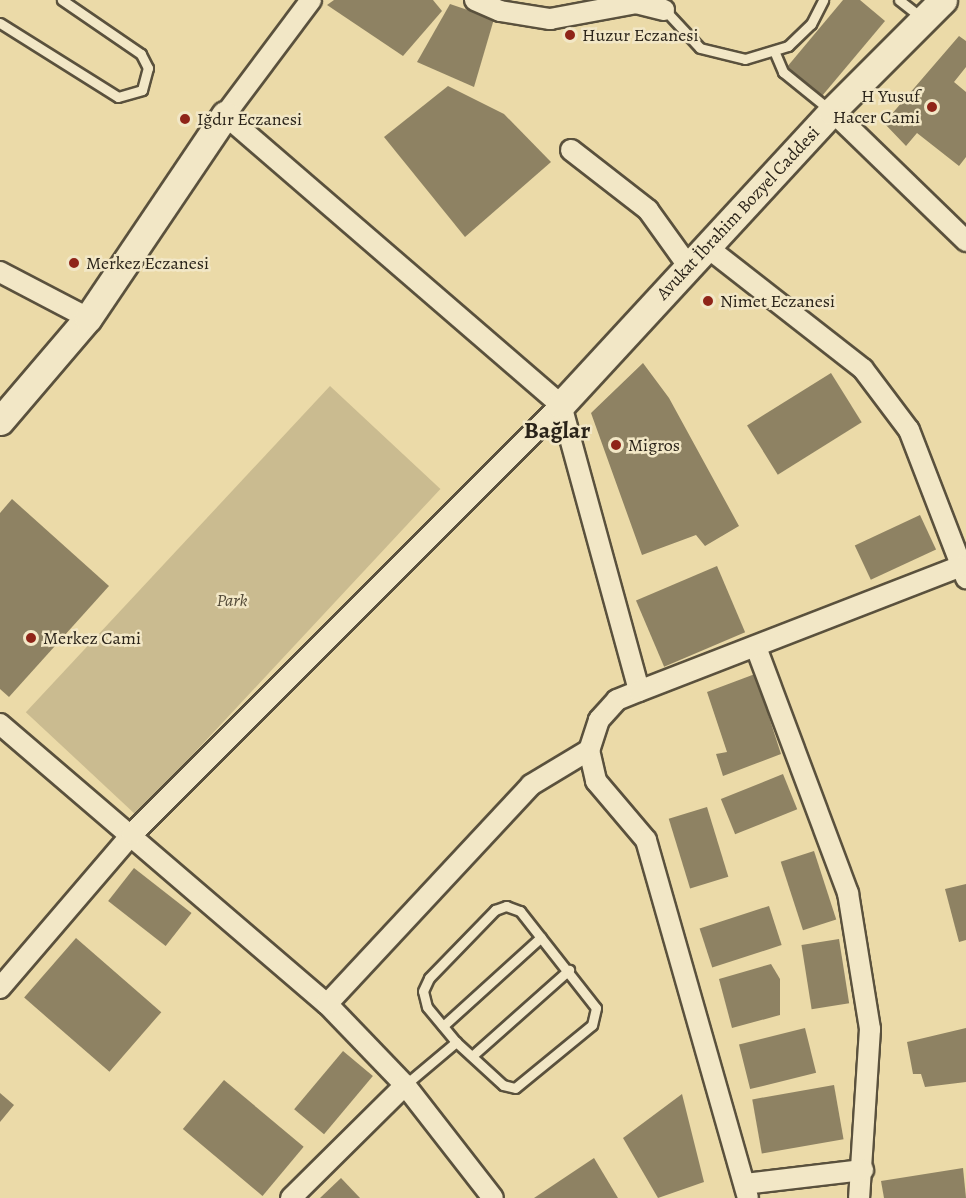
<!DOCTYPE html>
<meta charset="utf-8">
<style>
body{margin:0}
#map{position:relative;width:966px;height:1198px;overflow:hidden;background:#ebdaa8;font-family:Alegreya,serif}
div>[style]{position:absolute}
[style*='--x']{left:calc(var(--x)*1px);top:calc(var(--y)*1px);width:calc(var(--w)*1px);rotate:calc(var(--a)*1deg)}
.green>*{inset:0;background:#cabb90;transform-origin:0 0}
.building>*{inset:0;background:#8e8263;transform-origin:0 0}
.roads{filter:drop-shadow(2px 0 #5a513d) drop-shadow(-2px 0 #5a513d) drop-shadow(0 2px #5a513d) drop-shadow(0 -2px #5a513d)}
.lane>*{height:9px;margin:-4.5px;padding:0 4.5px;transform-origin:4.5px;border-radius:4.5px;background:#f2e7c6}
.street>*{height:20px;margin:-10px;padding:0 10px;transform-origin:10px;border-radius:10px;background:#f2e7c6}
.secondary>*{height:27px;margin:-13.5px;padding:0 13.5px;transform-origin:13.5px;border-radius:13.5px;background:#f2e7c6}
.dots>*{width:16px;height:16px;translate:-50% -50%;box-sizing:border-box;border:3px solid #f2e7c6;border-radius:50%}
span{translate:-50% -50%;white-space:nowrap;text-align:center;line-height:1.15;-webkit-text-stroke:5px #f2e7c6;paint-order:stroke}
.poi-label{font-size:18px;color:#2a2319}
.left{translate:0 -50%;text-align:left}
.right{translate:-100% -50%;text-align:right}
.street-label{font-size:18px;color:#2a2319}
.park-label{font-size:18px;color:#524937;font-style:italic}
.district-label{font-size:24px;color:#2a2319;font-weight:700}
</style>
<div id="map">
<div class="green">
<div style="left:330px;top:386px;width:151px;height:446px;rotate:43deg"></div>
</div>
<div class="building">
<div style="clip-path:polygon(334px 0,433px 0,442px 11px,403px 56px,327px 5px)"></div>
<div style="clip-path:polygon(843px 0,860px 0,885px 21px,822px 96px,787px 67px)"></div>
<div style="clip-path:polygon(450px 4px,494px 19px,474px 87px,417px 62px)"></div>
<div style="clip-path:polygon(959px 36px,966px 41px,966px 67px,954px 82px,966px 92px,966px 157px,959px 166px,917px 133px,906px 146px,884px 123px)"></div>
<div style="clip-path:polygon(448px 86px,504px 114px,551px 162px,465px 237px,384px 137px)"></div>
<div style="clip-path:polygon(643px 363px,669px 398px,739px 526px,705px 546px,696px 535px,642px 555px,591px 413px)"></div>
<div style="left:831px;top:373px;width:58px;height:99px;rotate:58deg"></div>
<div style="clip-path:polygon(12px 499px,109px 586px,9px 697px,0 689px,0 513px)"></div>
<div style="left:920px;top:515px;width:38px;height:72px;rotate:65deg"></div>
<div style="left:717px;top:566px;width:72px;height:88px;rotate:67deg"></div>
<div style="clip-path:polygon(755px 674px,781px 754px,723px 776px,716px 754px,727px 752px,707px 692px)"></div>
<div style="left:783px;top:774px;width:38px;height:67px;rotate:68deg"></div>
<div style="left:707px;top:807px;width:73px;height:40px;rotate:73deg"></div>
<div style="left:814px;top:851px;width:72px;height:35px;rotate:72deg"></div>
<div style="left:134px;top:868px;width:73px;height:42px;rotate:38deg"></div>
<div style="clip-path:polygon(966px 884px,966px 940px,959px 942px,945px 889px)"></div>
<div style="left:769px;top:906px;width:41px;height:73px;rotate:72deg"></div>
<div style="left:76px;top:938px;width:113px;height:79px;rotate:41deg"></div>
<div style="left:839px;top:939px;width:65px;height:38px;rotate:81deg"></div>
<div style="clip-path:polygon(771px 964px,780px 979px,780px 1015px,732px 1028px,719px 979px)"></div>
<div style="left:805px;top:1028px;width:46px;height:68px;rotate:76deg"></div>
<div style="clip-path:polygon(966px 1028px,966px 1082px,925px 1087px,921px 1074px,913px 1074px,907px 1042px)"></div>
<div style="left:343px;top:1051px;width:39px;height:76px;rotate:40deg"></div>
<div style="left:224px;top:1080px;width:104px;height:64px;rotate:40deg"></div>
<div style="left:834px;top:1085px;width:55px;height:83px;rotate:80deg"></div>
<div style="clip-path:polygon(0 1093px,14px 1105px,0 1122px)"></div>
<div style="clip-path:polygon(682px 1094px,704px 1182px,658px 1198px,623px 1138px)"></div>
<div style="clip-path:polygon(594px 1158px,618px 1198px,534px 1198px)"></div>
<div style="clip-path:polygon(963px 1168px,966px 1198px,884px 1198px,881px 1181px)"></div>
<div style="clip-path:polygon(341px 1178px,360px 1198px,320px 1198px)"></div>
</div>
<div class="roads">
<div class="lane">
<div style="--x:899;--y:0;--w:29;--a:38"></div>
<div style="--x:663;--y:8;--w:54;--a:47.2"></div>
<div style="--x:700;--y:48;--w:46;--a:13.7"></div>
<div style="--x:745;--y:59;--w:45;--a:-16.8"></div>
<div style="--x:788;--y:46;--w:32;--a:-44"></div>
<div style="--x:811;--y:24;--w:27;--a:-63"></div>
<div style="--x:0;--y:23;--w:139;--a:32.1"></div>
<div style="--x:118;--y:97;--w:25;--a:-16"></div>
<div style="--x:142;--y:90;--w:23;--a:-75"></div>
<div style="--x:148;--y:68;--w:16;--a:-117"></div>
<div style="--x:141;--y:54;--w:96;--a:-145.6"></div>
<div style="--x:775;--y:53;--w:21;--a:67"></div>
<div style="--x:783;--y:72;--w:60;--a:39"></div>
<div style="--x:506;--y:906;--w:15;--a:20"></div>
<div style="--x:520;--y:911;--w:123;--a:51.9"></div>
<div style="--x:596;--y:1008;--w:17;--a:103"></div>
<div style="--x:592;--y:1025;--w:99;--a:140.7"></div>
<div style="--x:515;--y:1088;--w:12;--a:-166"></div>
<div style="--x:503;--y:1085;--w:64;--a:-137.5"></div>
<div style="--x:456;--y:1042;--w:45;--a:-129.6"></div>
<div style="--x:427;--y:1007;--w:16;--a:-104"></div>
<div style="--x:423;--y:991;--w:14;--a:-65"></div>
<div style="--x:429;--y:978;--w:95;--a:-45.9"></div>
<div style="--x:495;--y:910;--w:12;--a:-20"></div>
<div style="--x:443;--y:1026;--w:132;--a:-42.2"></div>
<div style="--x:472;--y:1056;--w:130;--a:-41.6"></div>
<div style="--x:405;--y:1085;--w:67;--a:-40.1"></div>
</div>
<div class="street">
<div style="--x:311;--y:0;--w:144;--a:126.8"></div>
<div style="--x:225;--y:115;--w:444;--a:40.8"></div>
<div style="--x:561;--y:405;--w:296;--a:74.7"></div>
<div style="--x:639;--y:691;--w:24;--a:158"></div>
<div style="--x:617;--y:700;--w:27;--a:132"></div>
<div style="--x:599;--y:720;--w:32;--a:108"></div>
<div style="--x:589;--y:750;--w:32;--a:77"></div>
<div style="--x:596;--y:781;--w:77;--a:49.7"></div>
<div style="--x:646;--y:840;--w:372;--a:74.1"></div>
<div style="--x:475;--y:0;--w:27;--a:24"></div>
<div style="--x:500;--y:11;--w:51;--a:9.1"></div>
<div style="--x:550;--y:19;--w:87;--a:-10.5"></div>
<div style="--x:636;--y:3;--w:29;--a:14"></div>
<div style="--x:832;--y:111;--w:187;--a:44.1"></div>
<div style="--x:571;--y:150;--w:98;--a:37.9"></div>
<div style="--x:648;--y:210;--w:70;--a:54.3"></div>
<div style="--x:707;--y:247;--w:198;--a:38"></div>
<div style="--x:863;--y:369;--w:76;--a:53"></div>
<div style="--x:909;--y:430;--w:159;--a:68.9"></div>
<div style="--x:0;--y:272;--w:99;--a:27.6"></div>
<div style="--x:756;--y:647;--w:263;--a:69.5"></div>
<div style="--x:848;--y:893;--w:138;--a:80.8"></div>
<div style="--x:870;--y:1029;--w:169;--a:93.7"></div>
<div style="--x:639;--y:691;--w:345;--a:-21.2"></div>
<div style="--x:0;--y:724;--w:430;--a:40.6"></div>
<div style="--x:327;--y:1004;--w:112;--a:46.1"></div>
<div style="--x:405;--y:1085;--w:143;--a:52.1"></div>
<div style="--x:0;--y:988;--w:203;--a:-49.4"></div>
<div style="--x:132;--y:834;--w:607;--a:-45"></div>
<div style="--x:327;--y:1004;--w:299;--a:-47"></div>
<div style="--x:531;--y:785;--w:68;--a:-31.1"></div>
<div style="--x:745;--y:1184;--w:119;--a:-6.8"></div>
<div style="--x:291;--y:1198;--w:161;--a:-44.7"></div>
</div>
<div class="secondary">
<div style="--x:561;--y:405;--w:400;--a:-47.3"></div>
<div style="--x:832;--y:111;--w:157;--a:-45"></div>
<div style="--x:0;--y:421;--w:135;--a:-49.5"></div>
<div style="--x:88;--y:318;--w:245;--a:-56"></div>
</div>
</div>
<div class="dots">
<div style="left:570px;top:35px;background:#8f2418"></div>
<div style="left:932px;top:107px;background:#8f2418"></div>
<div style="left:185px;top:119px;background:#8f2418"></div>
<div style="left:74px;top:263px;background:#8f2418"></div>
<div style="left:708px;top:301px;background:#8f2418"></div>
<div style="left:616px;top:445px;background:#8f2418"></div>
<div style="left:31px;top:638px;background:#8f2418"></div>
</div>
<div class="poi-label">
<span class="left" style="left:582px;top:35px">Huzur Eczanesi</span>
<span class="right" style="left:920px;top:107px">H Yusuf<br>Hacer Cami</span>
<span class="left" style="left:197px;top:119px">Iğdır Eczanesi</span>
<span class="left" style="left:86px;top:263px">Merkez Eczanesi</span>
<span class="left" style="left:720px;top:301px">Nimet Eczanesi</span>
<span class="left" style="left:628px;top:445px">Migros</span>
<span class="left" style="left:43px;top:638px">Merkez Cami</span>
</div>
<div class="street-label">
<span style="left:738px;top:213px;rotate:-47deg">Avukat İbrahim Bozyel Caddesi</span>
</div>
<div class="park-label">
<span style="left:232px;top:600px">Park</span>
</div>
<div class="district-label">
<span style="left:557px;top:431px">Bağlar</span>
</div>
</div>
